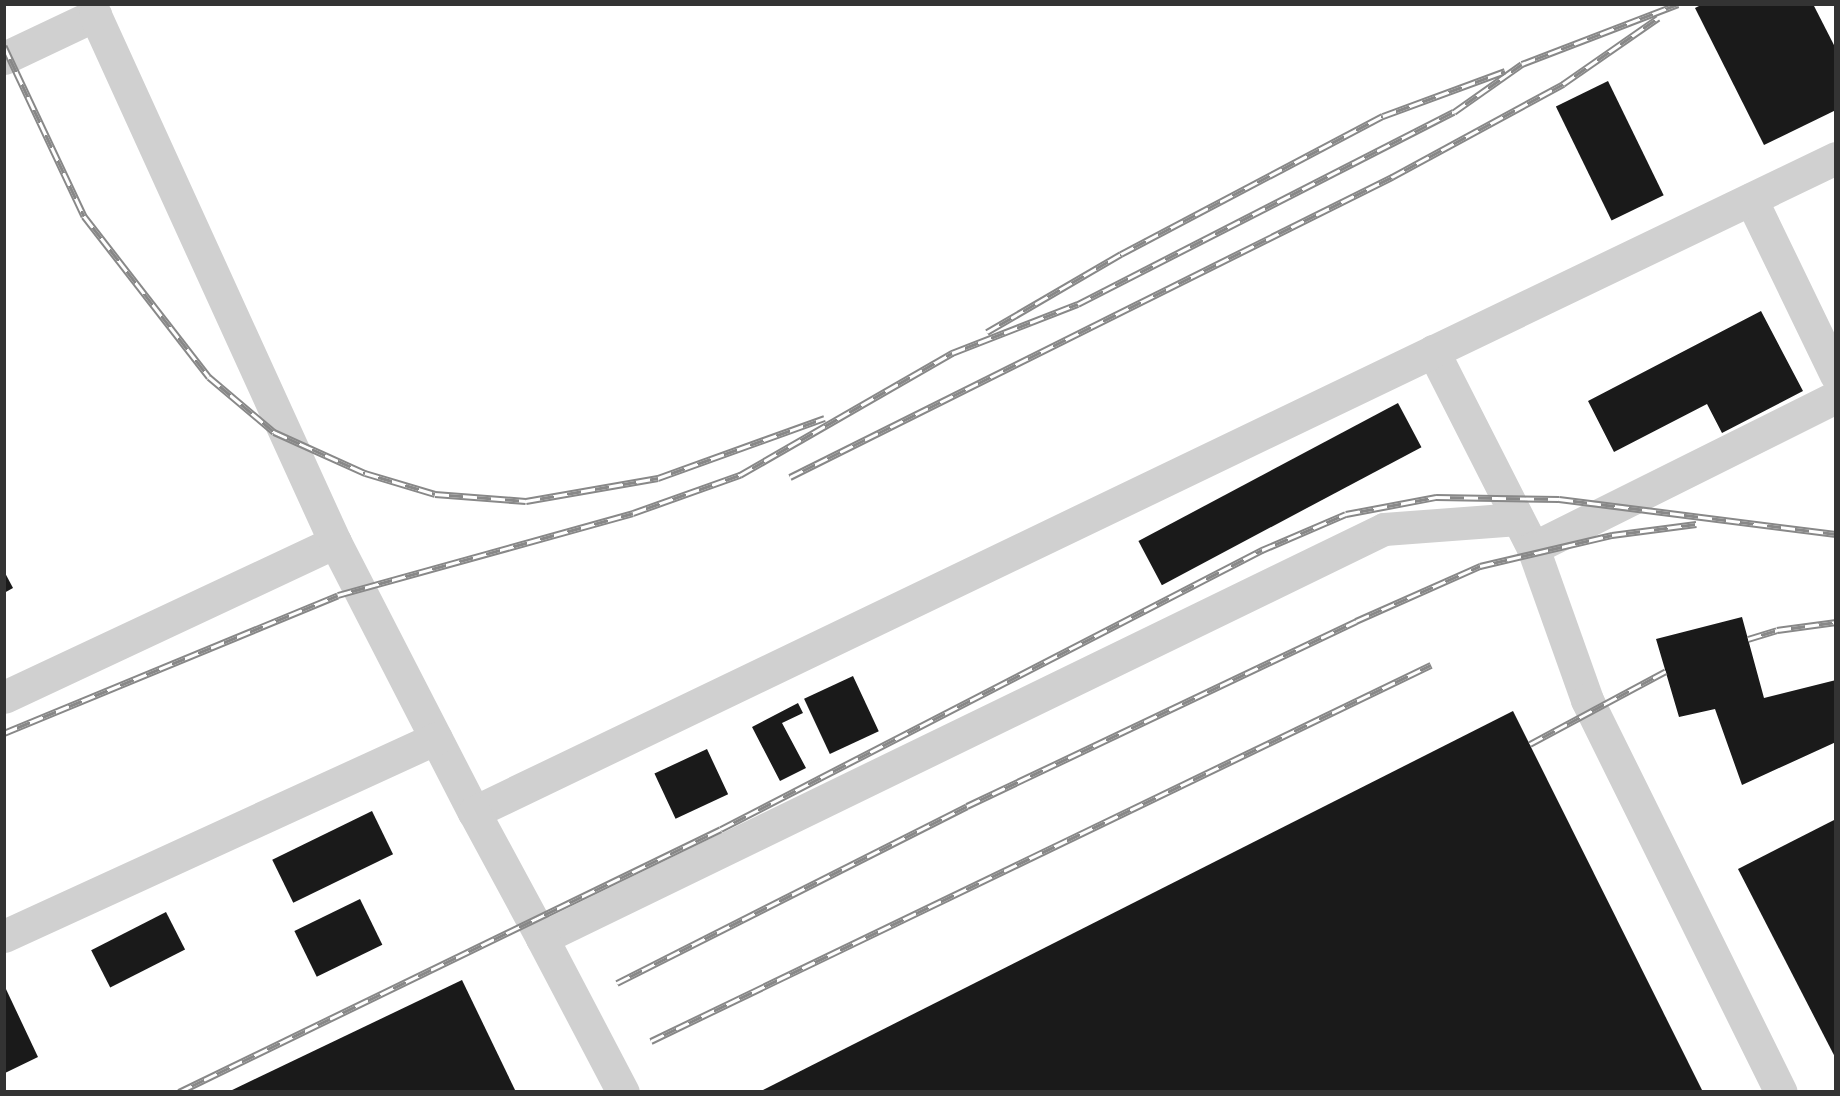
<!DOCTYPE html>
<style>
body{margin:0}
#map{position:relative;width:1840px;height:1096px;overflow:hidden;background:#fff;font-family:"Fira Sans Condensed",sans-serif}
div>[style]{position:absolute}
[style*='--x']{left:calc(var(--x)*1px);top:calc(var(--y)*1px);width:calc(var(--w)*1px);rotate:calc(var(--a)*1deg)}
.building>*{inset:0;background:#1a1a1a;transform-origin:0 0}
.minor>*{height:33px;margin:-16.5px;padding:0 16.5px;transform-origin:16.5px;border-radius:16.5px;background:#d0d0d0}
.rail>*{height:7px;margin-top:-3.5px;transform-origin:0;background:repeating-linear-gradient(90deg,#fff 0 14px,#888 0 28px);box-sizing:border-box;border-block:2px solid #888}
span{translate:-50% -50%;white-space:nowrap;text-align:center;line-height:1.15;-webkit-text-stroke:6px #fff;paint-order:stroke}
.frame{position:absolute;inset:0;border:6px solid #333;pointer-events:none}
</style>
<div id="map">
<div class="building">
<div style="clip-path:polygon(1703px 4px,1813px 4px,1836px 49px,1836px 110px,1764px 145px,1695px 8px)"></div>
<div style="left:1608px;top:81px;width:127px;height:58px;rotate:64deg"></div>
<div style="clip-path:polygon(1761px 311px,1803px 391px,1722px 433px,1707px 404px,1614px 452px,1588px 401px)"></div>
<div style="left:1398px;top:403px;width:50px;height:294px;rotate:62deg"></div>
<div style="clip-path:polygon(4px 571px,13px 588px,4px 593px)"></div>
<div style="clip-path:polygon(1742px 617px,1764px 698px,1836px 680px,1836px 742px,1742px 785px,1715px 709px,1679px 717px,1656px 639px)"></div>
<div style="left:853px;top:676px;width:61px;height:54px;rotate:65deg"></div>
<div style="clip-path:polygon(798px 703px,803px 713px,782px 723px,806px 768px,780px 781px,752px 727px)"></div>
<div style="clip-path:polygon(1513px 711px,1703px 1092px,759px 1092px)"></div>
<div style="left:707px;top:749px;width:50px;height:58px;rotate:65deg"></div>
<div style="left:372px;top:811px;width:48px;height:111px;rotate:64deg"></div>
<div style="clip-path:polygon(1836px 819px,1836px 1059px,1738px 869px)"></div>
<div style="left:360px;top:899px;width:51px;height:73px;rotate:64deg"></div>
<div style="left:166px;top:912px;width:42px;height:84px;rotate:63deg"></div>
<div style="clip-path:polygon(462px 980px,516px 1092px,228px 1092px)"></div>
<div style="clip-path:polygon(5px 987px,38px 1057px,5px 1073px)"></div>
</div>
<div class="minor">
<div style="--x:4;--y:58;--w:101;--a:-25.3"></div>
<div style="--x:95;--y:15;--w:579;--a:65.52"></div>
<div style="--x:335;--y:542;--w:365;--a:154.9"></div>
<div style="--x:1751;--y:199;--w:195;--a:64.2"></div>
<div style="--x:1433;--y:351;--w:221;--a:63.1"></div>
<div style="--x:1533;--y:548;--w:339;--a:-26.5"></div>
<div style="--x:335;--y:542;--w:304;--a:62.8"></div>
<div style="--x:474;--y:812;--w:1511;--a:-25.65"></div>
<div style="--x:1533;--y:548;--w:161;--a:70.4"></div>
<div style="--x:1587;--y:700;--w:437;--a:63.7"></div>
<div style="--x:474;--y:812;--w:143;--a:61.6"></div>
<div style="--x:542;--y:938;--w:936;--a:-25.91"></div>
<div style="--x:1384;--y:529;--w:134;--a:-4.3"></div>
<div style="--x:4;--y:936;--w:475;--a:-24.6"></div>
<div style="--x:542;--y:938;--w:174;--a:62.3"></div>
</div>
<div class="rail">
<div style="--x:4;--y:46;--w:188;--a:64.8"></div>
<div style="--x:84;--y:216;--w:204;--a:52.2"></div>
<div style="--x:209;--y:377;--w:85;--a:40.2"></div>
<div style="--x:274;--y:432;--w:100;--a:24.3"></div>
<div style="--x:365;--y:473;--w:73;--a:16.7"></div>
<div style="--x:435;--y:494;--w:91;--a:4.4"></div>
<div style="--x:526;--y:501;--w:134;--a:-9.9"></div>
<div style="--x:658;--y:478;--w:177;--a:-19.8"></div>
<div style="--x:987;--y:332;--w:155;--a:-30.2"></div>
<div style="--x:1121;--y:254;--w:296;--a:-27.8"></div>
<div style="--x:1383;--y:116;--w:130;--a:-20.2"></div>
<div style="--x:790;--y:477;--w:673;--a:-26.49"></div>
<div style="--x:1392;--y:177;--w:195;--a:-28.5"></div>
<div style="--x:1563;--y:84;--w:116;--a:-34.8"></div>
<div style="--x:1748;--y:639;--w:30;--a:-17"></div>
<div style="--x:1777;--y:630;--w:60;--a:-7.7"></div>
<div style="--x:4;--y:733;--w:361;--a:-22.4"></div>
<div style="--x:338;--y:595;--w:306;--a:-15.5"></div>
<div style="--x:633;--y:513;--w:114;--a:-19.6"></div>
<div style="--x:740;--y:475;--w:245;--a:-29.9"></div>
<div style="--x:952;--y:353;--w:135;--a:-21.3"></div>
<div style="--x:1078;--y:304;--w:422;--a:-27.1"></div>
<div style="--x:1454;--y:112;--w:83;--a:-35.2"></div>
<div style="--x:1522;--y:64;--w:167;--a:-21"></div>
<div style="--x:1530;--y:744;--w:154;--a:-28.2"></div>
<div style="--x:617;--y:983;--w:392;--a:-26.8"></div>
<div style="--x:967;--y:806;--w:431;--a:-25.4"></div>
<div style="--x:1356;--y:621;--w:136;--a:-23.9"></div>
<div style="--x:1480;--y:566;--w:136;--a:-13.2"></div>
<div style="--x:1612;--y:535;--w:85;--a:-7.5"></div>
<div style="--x:651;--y:1041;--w:866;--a:-25.74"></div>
<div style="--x:179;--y:1092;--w:602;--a:-25.88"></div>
<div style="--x:721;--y:829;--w:609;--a:-27.28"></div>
<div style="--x:1262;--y:550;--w:91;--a:-23.2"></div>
<div style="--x:1346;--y:514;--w:92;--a:-10.7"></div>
<div style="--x:1436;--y:497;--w:123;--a:0.9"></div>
<div style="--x:1559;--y:499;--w:279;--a:7.2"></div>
</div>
<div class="frame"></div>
</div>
